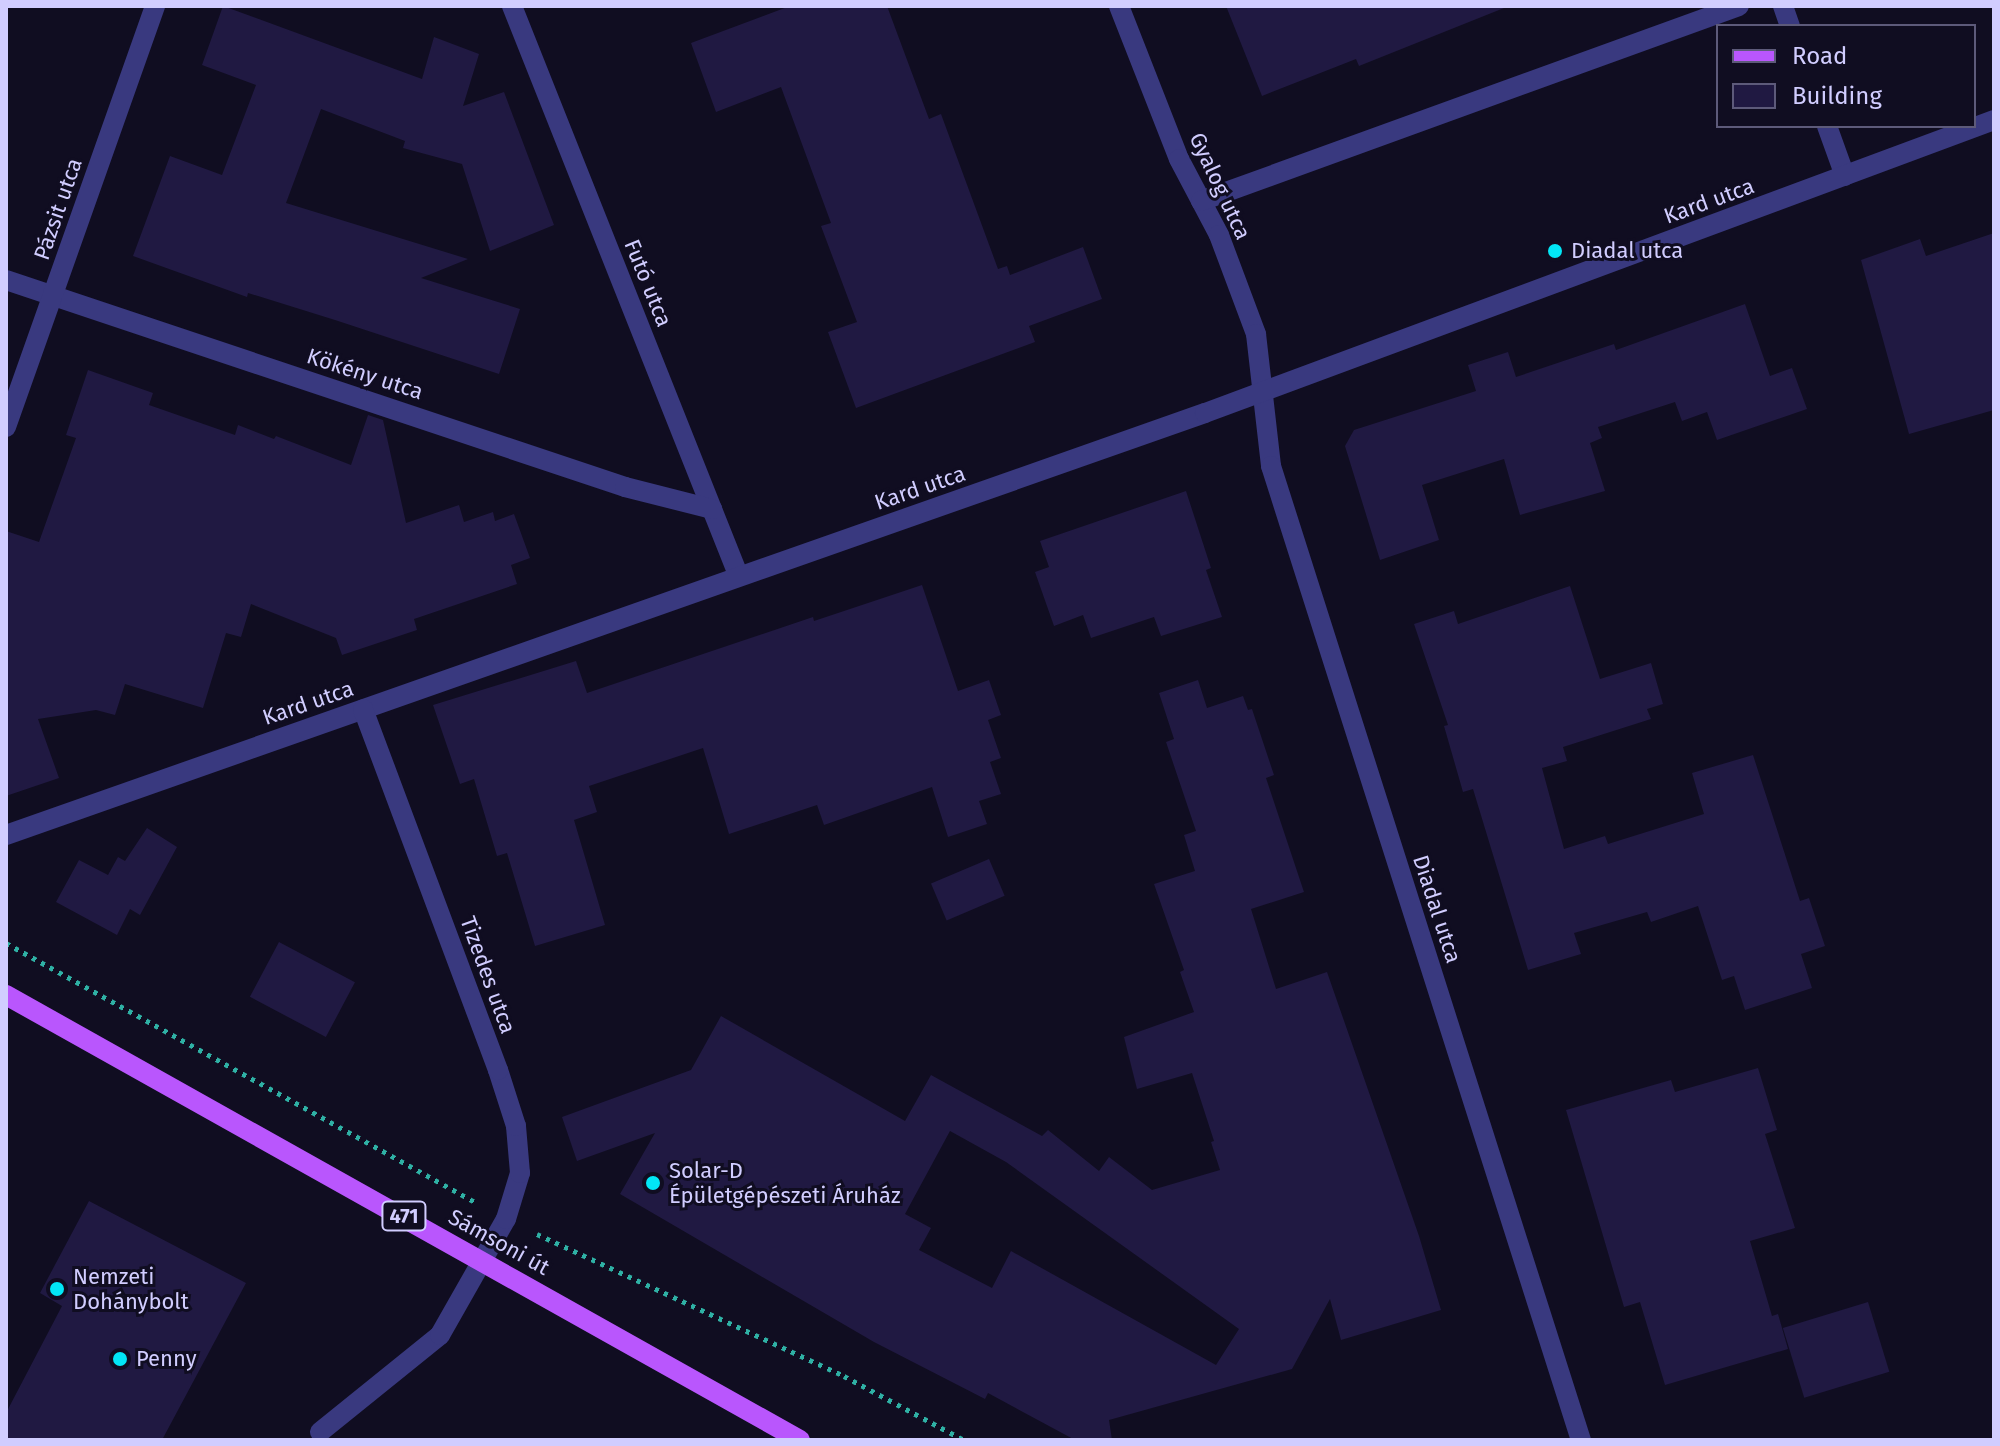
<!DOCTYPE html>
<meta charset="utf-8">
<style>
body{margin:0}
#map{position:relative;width:2000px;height:1446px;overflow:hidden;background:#100d21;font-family:"Fira Sans",sans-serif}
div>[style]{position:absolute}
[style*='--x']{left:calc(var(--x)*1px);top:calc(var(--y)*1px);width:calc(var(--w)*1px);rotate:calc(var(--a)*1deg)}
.building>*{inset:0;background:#201942;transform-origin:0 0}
.path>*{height:5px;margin-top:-2.5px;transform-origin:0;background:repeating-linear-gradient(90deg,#2fb1a5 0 4px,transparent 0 10px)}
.minor>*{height:20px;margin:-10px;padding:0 10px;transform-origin:10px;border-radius:10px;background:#39397f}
.major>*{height:20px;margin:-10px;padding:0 10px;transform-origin:10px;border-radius:10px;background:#b956fd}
.dots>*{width:22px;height:22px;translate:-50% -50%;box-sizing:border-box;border:4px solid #100d21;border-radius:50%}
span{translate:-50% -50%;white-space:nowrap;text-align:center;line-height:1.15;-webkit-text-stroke:6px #100d21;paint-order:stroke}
.shield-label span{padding:2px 6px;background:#100d21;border:2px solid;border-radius:6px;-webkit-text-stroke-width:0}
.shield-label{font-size:20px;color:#d1cdff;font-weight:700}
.street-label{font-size:22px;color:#d1cdff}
.poi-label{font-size:22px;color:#d1cdff}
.left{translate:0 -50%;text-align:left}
.frame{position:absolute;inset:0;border:8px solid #d1cdff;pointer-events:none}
.legend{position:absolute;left:1716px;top:24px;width:260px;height:104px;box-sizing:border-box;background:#100d21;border:2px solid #5d5a7a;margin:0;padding:10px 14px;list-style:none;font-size:24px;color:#d1cdff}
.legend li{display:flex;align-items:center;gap:16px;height:40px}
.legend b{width:40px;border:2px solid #5d5a7a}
</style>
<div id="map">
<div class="building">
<div style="clip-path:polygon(223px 6px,422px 79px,434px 37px,479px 54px,463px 106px,504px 92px,554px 225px,490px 251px,462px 164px,403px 148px,405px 141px,321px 109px,286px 203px,468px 259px,421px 278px,520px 309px,499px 374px,335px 320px,248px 293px,247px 297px,133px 256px,170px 156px,222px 175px,256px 85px,202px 65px)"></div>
<div style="clip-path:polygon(790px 6px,887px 6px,929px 119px,941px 114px,998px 269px,1007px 266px,1010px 275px,1083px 247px,1102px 299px,1029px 326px,1035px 342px,856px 408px,828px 332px,857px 322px,821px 226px,831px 223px,781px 87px,716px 112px,691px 43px)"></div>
<div style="clip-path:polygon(1226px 6px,1504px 6px,1504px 8px,1359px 66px,1356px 59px,1262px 96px)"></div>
<div style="clip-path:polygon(1994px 233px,1994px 410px,1909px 434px,1861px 260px,1920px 239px,1926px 256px)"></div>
<div style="clip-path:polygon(1745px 304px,1770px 376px,1792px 368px,1807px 409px,1717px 440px,1707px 412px,1682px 421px,1675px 402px,1598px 427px,1602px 438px,1590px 443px,1605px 491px,1520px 515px,1504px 459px,1422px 485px,1439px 540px,1380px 560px,1345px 446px,1354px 430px,1476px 391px,1468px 365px,1508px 352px,1516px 377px,1614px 344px,1616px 350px)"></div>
<div style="clip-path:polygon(88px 370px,153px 393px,149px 405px,235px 435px,238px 425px,274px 439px,276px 436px,351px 465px,368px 415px,383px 420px,406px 523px,459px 505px,464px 522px,493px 512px,495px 521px,514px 514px,530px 558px,511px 565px,517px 584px,414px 619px,417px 630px,342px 655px,336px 638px,251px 604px,241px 637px,226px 633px,203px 708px,125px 684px,115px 715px,96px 710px,38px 719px,59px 778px,6px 796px,6px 531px,39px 542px,76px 438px,66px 435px)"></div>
<div style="clip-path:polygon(1186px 491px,1211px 568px,1206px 570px,1222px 617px,1161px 636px,1154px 617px,1091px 638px,1083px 615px,1054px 626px,1035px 572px,1049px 567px,1040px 541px)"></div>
<div style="clip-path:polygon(922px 585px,958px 691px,989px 680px,1001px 715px,988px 720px,1001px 758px,990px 762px,1001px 794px,979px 801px,987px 824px,948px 837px,932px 787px,824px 825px,817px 805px,729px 834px,703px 748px,589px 786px,597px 812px,574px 820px,605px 925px,535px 946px,507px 853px,497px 856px,474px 779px,460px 784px,433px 705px,576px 661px,587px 693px,813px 617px,814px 621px)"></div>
<div style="clip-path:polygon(1570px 586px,1600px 679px,1651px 663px,1663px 704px,1647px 709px,1651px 719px,1563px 747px,1567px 761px,1542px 768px,1564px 849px,1605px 836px,1608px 844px,1704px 814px,1692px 773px,1753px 755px,1800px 901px,1809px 898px,1825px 946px,1801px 954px,1812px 988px,1745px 1010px,1734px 976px,1722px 980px,1698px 906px,1651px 922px,1647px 912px,1574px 933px,1581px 954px,1528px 970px,1473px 789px,1463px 792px,1444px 726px,1448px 725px,1414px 624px,1454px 611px,1458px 624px)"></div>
<div style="clip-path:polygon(evenodd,1198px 680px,1207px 708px,1243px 696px,1248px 710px,1252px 709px,1274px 775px,1266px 778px,1304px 892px,1251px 909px,1276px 989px,1327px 972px,1419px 1236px,1441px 1310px,1341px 1340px,1330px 1299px,1292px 1369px,1109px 1420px,1112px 1440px,1075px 1440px,988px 1393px,985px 1399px,874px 1342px,620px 1194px,655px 1133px,577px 1161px,562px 1117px,691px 1070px,721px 1016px,905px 1121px,931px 1075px,1042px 1136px,1048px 1130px,1099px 1171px,1109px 1157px,1152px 1190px,1220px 1170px,1211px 1142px,1214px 1141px,1192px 1073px,1137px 1089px,1124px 1037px,1194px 1012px,1180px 972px,1184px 970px,1154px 884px,1195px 871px,1184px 835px,1196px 831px,1166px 742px,1174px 739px,1159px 693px,1198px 680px,950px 1131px,1006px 1162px,1239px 1329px,1216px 1365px,1011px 1251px,992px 1288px,919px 1250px,931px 1228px,905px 1214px,950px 1131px)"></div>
<div style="clip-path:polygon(147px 828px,177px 847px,140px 915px,130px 909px,117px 935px,56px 902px,79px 860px,108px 875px,118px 857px,125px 861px)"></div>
<div style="left:989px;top:859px;width:40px;height:63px;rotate:67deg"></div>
<div style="left:279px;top:942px;width:86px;height:62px;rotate:28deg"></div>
<div style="clip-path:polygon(1758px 1068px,1777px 1130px,1765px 1134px,1795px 1228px,1750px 1241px,1772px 1316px,1778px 1314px,1788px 1349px,1665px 1385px,1640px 1302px,1624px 1307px,1566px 1110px,1671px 1080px,1675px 1092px)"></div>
<div style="clip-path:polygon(89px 1201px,246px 1283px,162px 1440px,6px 1440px,6px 1413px,62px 1306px,40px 1293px)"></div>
<div style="left:1868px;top:1302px;width:73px;height:89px;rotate:73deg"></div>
</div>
<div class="path">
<div style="--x:6;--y:943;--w:536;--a:28.91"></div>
<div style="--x:537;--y:1234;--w:338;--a:24.8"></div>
<div style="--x:844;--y:1376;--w:136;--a:28.1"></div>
</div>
<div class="minor">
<div style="--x:512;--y:6;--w:614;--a:68.32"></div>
<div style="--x:1119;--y:6;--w:164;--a:68.6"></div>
<div style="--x:1179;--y:159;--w:86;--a:62.2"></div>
<div style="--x:1219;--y:235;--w:106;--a:69.5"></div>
<div style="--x:1256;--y:334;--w:133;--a:83.5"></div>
<div style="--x:1271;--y:466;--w:1022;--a:72.35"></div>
<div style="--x:1783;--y:6;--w:21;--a:71"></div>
<div style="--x:1827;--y:126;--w:53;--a:70.2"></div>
<div style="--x:1201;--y:201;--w:572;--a:-19.92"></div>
<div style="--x:6;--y:280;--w:653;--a:18.49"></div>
<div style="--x:625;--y:487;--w:90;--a:14.2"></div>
<div style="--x:6;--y:427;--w:447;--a:-70.5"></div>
<div style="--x:6;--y:835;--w:1271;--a:-19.39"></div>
<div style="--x:1205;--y:413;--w:842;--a:-20.37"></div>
<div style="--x:320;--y:1432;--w:154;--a:-38.9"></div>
<div style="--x:440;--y:1335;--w:133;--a:-60.4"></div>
<div style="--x:506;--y:1219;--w:48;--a:-73.1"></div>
<div style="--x:520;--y:1173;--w:47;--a:-94.9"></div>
<div style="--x:516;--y:1126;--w:59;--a:-107.8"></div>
<div style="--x:498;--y:1070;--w:385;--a:-110.5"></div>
</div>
<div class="major">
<div style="--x:6;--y:995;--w:910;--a:29.27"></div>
</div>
<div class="dots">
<div style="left:1555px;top:251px;background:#02e6f6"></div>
<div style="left:653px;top:1183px;background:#02e6f6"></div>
<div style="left:57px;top:1289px;background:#02e6f6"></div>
<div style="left:120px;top:1359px;background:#02e6f6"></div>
</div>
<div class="shield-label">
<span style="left:404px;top:1216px">471</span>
</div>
<div class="street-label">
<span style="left:1220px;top:186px;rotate:65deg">Gyalog utca</span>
<span style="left:1709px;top:201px;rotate:-20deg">Kard utca</span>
<span style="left:58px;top:209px;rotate:-71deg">Pázsit utca</span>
<span style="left:648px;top:283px;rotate:68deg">Futó utca</span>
<span style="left:365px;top:374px;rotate:18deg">Kökény utca</span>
<span style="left:920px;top:488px;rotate:-19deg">Kard utca</span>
<span style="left:308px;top:703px;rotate:-19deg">Kard utca</span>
<span style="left:1437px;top:909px;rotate:72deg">Diadal utca</span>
<span style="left:488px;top:975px;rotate:70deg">Tizedes utca</span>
<span style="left:499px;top:1242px;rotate:29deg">Sámsoni út</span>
</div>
<div class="poi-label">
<span class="left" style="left:1571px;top:251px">Diadal utca</span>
<span class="left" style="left:669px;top:1183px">Solar-D<br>Épületgépészeti Áruház</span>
<span class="left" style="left:73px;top:1289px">Nemzeti<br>Dohánybolt</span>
<span class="left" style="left:136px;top:1359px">Penny</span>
</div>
<div class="frame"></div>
<ul class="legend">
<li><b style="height:10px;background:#b956fd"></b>Road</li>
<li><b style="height:22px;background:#201942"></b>Building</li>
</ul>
</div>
